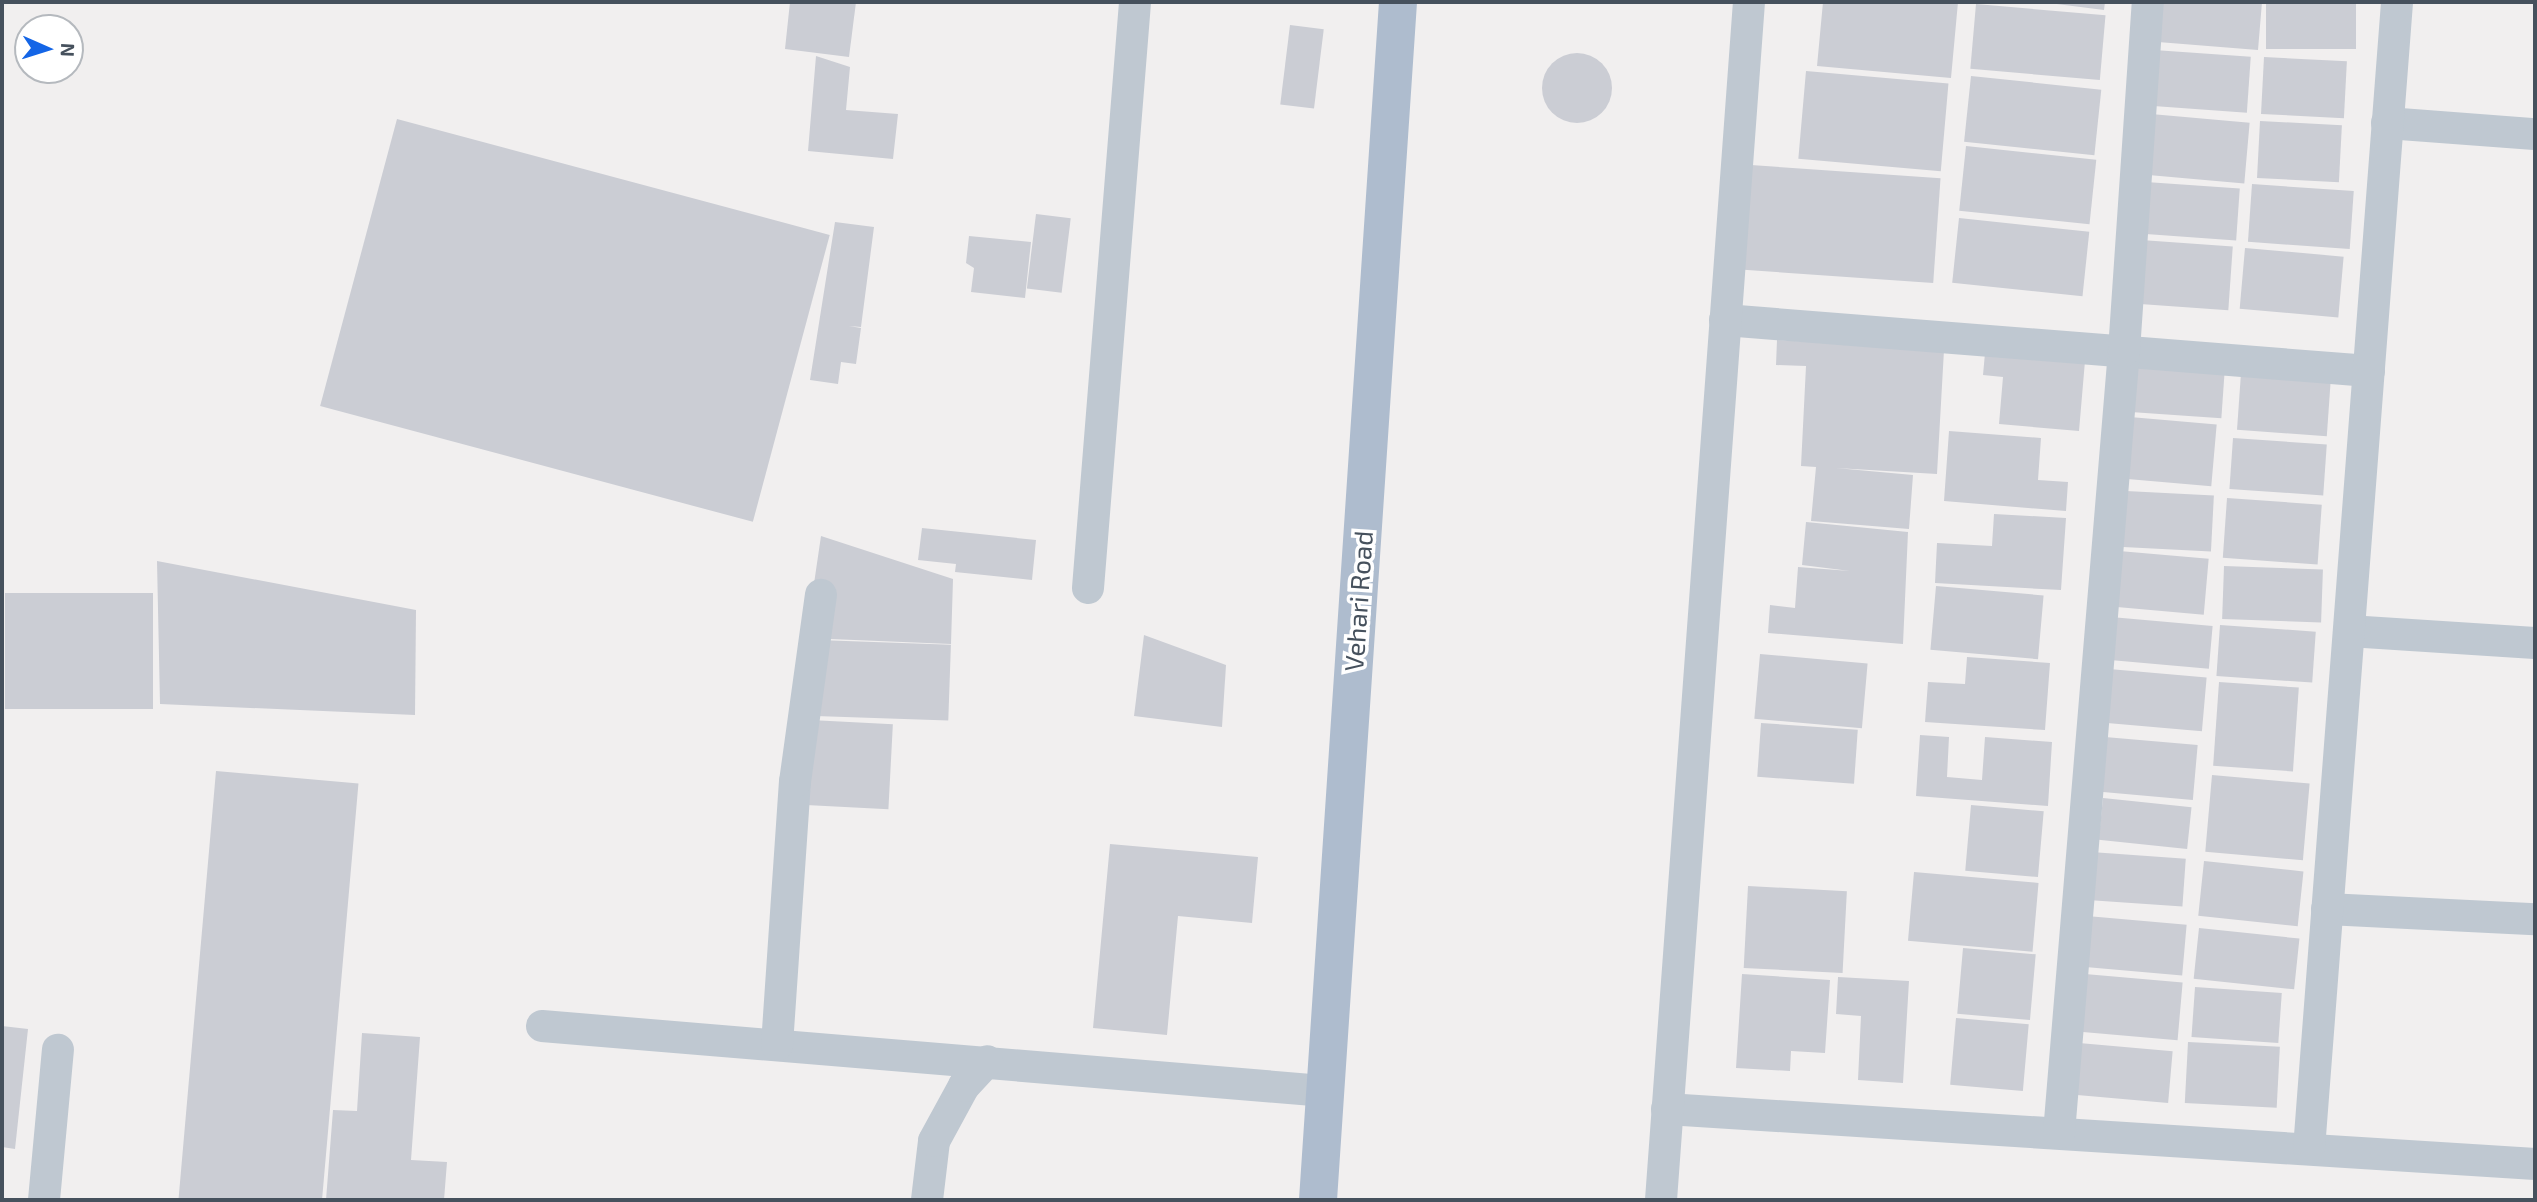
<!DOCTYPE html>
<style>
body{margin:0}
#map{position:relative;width:2537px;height:1202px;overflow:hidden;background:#f1efef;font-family:"Exo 2",sans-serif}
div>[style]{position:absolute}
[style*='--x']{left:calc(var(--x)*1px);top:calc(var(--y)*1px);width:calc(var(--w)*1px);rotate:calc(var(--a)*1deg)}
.building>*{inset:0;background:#cbcdd4;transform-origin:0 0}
.round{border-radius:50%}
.street>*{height:32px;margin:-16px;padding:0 16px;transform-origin:16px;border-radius:16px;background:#bfc8d1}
.primary>*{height:38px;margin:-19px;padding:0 19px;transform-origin:19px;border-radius:19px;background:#aebcce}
span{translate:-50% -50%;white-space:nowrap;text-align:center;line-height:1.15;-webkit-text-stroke:7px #fff;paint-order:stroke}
.street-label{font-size:26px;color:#46515d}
.frame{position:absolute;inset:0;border:4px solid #46515d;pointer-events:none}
.north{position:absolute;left:14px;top:14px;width:70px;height:70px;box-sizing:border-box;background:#fff;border:2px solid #b5b9be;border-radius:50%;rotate:93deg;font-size:19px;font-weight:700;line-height:28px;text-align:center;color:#46515d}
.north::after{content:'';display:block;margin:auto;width:24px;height:32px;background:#1465e6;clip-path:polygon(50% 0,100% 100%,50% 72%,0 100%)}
</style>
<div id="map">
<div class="building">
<div style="clip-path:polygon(790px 2px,856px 2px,849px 57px,785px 49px)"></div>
<div style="clip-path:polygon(1823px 2px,1958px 2px,1951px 78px,1817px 66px)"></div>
<div style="clip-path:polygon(2041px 2px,2105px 2px,2104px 10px)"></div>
<div style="clip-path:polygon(2161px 2px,2262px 2px,2258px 50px,2158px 42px)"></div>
<div style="left:2266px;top:2px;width:90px;height:47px"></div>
<div style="left:1976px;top:4px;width:130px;height:65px;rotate:5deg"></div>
<div style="left:1290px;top:25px;width:34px;height:80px;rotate:7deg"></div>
<div style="left:2154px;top:50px;width:97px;height:56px;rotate:4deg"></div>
<div class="round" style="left:1542px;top:53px;width:70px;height:70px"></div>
<div style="clip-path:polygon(816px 56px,850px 67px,846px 110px,898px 114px,893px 159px,808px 151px)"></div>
<div style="left:2264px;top:57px;width:83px;height:57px;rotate:3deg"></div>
<div style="left:1806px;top:71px;width:143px;height:88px;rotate:5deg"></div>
<div style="left:1971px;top:76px;width:131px;height:66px;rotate:6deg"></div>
<div style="left:2151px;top:114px;width:99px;height:61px;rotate:5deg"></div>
<div style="left:397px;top:119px;width:448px;height:297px;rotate:15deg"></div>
<div style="left:2260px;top:121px;width:82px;height:57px;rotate:3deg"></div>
<div style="left:1966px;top:146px;width:131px;height:65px;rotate:6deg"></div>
<div style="left:1751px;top:165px;width:190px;height:105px;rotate:4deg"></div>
<div style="left:2146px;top:182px;width:94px;height:52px;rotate:4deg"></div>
<div style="left:2252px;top:184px;width:102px;height:58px;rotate:4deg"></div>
<div style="left:1036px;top:214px;width:35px;height:75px;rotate:7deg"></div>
<div style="left:1959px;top:218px;width:131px;height:65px;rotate:6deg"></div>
<div style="clip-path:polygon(835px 222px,874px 227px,861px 327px,849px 326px,861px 328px,856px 364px,841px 362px,838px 384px,810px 380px)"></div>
<div style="clip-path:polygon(969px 236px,1031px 242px,1025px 298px,971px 292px,974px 268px,966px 263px)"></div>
<div style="left:2141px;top:240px;width:92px;height:64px;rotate:4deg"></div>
<div style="left:2245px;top:248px;width:99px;height:61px;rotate:5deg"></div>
<div style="clip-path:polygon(1777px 340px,1944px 350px,1937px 474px,1836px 468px,1913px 475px,1909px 529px,1811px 521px,1816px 467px,1801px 466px,1806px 366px,1776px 365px)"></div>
<div style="clip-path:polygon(1985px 353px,2085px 361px,2079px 431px,1999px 424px,2003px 377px,1983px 375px)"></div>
<div style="left:2134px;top:363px;width:91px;height:49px;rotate:4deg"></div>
<div style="left:2241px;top:373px;width:90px;height:57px;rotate:4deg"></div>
<div style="left:2130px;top:417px;width:87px;height:62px;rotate:5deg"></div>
<div style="clip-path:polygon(1949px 431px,2041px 438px,2038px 480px,2068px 482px,2066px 511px,1944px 501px)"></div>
<div style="left:2233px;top:438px;width:94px;height:51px;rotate:4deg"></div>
<div style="left:2126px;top:491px;width:88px;height:56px;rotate:3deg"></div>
<div style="left:2227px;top:498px;width:95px;height:60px;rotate:4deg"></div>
<div style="clip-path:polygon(1994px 514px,2066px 518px,2061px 590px,1935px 583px,1937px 543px,1992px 546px)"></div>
<div style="clip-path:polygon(1806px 522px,1908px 532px,1903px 644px,1768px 633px,1770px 605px,1795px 608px,1798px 567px,1850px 571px,1802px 565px)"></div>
<div style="clip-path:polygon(922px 528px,1036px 540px,1032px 580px,955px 572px,956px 564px,918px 560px)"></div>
<div style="clip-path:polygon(821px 536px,953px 579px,951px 644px,806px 638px)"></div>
<div style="left:2119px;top:551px;width:90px;height:56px;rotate:5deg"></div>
<div style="clip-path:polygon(157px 561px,416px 610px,415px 715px,160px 704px)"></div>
<div style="left:2224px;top:566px;width:99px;height:53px;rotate:2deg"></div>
<div style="left:1936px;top:586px;width:108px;height:64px;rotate:5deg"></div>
<div style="left:153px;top:593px;width:116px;height:148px;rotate:90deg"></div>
<div style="left:2111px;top:617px;width:102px;height:43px;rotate:5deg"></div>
<div style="left:2220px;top:625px;width:96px;height:51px;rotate:4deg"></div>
<div style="clip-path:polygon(1144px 635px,1226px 665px,1222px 727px,1134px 716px)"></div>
<div style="left:818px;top:640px;width:133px;height:76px;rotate:2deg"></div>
<div style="left:1760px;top:654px;width:108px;height:65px;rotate:5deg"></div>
<div style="clip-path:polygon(1967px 657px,2050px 663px,2045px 730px,1925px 722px,1928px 682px,1965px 684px)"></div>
<div style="left:2109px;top:669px;width:98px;height:54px;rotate:5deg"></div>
<div style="left:2219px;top:682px;width:80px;height:84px;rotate:4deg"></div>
<div style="left:791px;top:719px;width:102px;height:85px;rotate:3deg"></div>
<div style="left:1761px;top:723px;width:97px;height:54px;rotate:4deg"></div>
<div style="clip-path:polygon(1920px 735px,1949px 737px,1947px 777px,1982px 780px,1985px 737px,2052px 742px,2048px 806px,1916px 796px)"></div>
<div style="left:2105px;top:737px;width:93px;height:55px;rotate:5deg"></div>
<div style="left:216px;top:771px;width:143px;height:431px;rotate:5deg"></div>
<div style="left:2212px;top:775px;width:98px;height:77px;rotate:5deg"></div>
<div style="left:2103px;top:798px;width:89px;height:42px;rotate:6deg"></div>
<div style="left:1971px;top:805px;width:73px;height:66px;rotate:5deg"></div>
<div style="clip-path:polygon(1110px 844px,1258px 857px,1252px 923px,1178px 916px,1167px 1035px,1093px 1028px)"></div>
<div style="left:2091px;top:852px;width:95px;height:48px;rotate:4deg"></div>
<div style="left:2204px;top:861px;width:100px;height:55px;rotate:6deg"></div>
<div style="left:1914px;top:872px;width:125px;height:69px;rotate:5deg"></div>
<div style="left:1748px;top:886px;width:99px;height:82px;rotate:3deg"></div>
<div style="left:2087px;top:916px;width:100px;height:51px;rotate:5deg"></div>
<div style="left:2199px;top:928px;width:101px;height:51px;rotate:6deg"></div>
<div style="left:1963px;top:948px;width:73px;height:66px;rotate:5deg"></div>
<div style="clip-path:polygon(1742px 974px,1830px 980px,1825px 1053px,1791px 1051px,1790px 1071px,1736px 1068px)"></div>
<div style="left:2085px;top:974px;width:98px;height:58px;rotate:5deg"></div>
<div style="clip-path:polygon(1838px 977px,1909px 981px,1903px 1083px,1858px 1080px,1861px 1016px,1836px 1014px)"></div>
<div style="left:2195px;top:987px;width:87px;height:50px;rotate:4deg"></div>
<div style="left:1956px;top:1018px;width:73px;height:67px;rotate:5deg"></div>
<div style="clip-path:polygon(2px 1026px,28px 1029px,15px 1149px,2px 1147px)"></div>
<div style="clip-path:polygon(362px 1033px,420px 1037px,411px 1160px,447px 1162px,444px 1200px,326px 1200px,333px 1110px,357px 1111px)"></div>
<div style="left:2188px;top:1042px;width:92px;height:61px;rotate:3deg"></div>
<div style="left:2079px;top:1043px;width:94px;height:52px;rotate:5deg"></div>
</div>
<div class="street">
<div style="--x:2387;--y:123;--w:148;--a:4.3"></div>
<div style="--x:1725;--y:320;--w:646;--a:4.53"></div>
<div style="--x:1088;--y:588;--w:588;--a:-85.41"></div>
<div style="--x:2349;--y:631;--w:186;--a:3.7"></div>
<div style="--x:2327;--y:909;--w:208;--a:2.8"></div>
<div style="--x:542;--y:1026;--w:786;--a:4.75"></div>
<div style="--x:777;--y:1045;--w:264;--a:-86.1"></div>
<div style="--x:795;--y:782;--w:189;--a:-82.1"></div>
<div style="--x:1667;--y:1109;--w:870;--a:3.63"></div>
<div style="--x:2059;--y:1133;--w:785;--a:-85.25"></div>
<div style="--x:2124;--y:351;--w:350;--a:-86.1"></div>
<div style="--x:2309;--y:1149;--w:1150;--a:-85.61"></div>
<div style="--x:44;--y:1200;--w:151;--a:-84.7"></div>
<div style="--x:927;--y:1200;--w:59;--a:-83.2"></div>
<div style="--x:934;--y:1141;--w:63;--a:-61.4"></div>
<div style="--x:964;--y:1086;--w:34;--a:-47"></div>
<div style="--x:1661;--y:1200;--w:1201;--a:-85.8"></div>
</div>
<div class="primary">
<div style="--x:1318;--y:1200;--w:1201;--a:-86.18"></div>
</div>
<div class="street-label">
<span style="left:1358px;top:601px;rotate:-86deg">Vehari Road</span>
</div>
<div class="frame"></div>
<div class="north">N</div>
</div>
